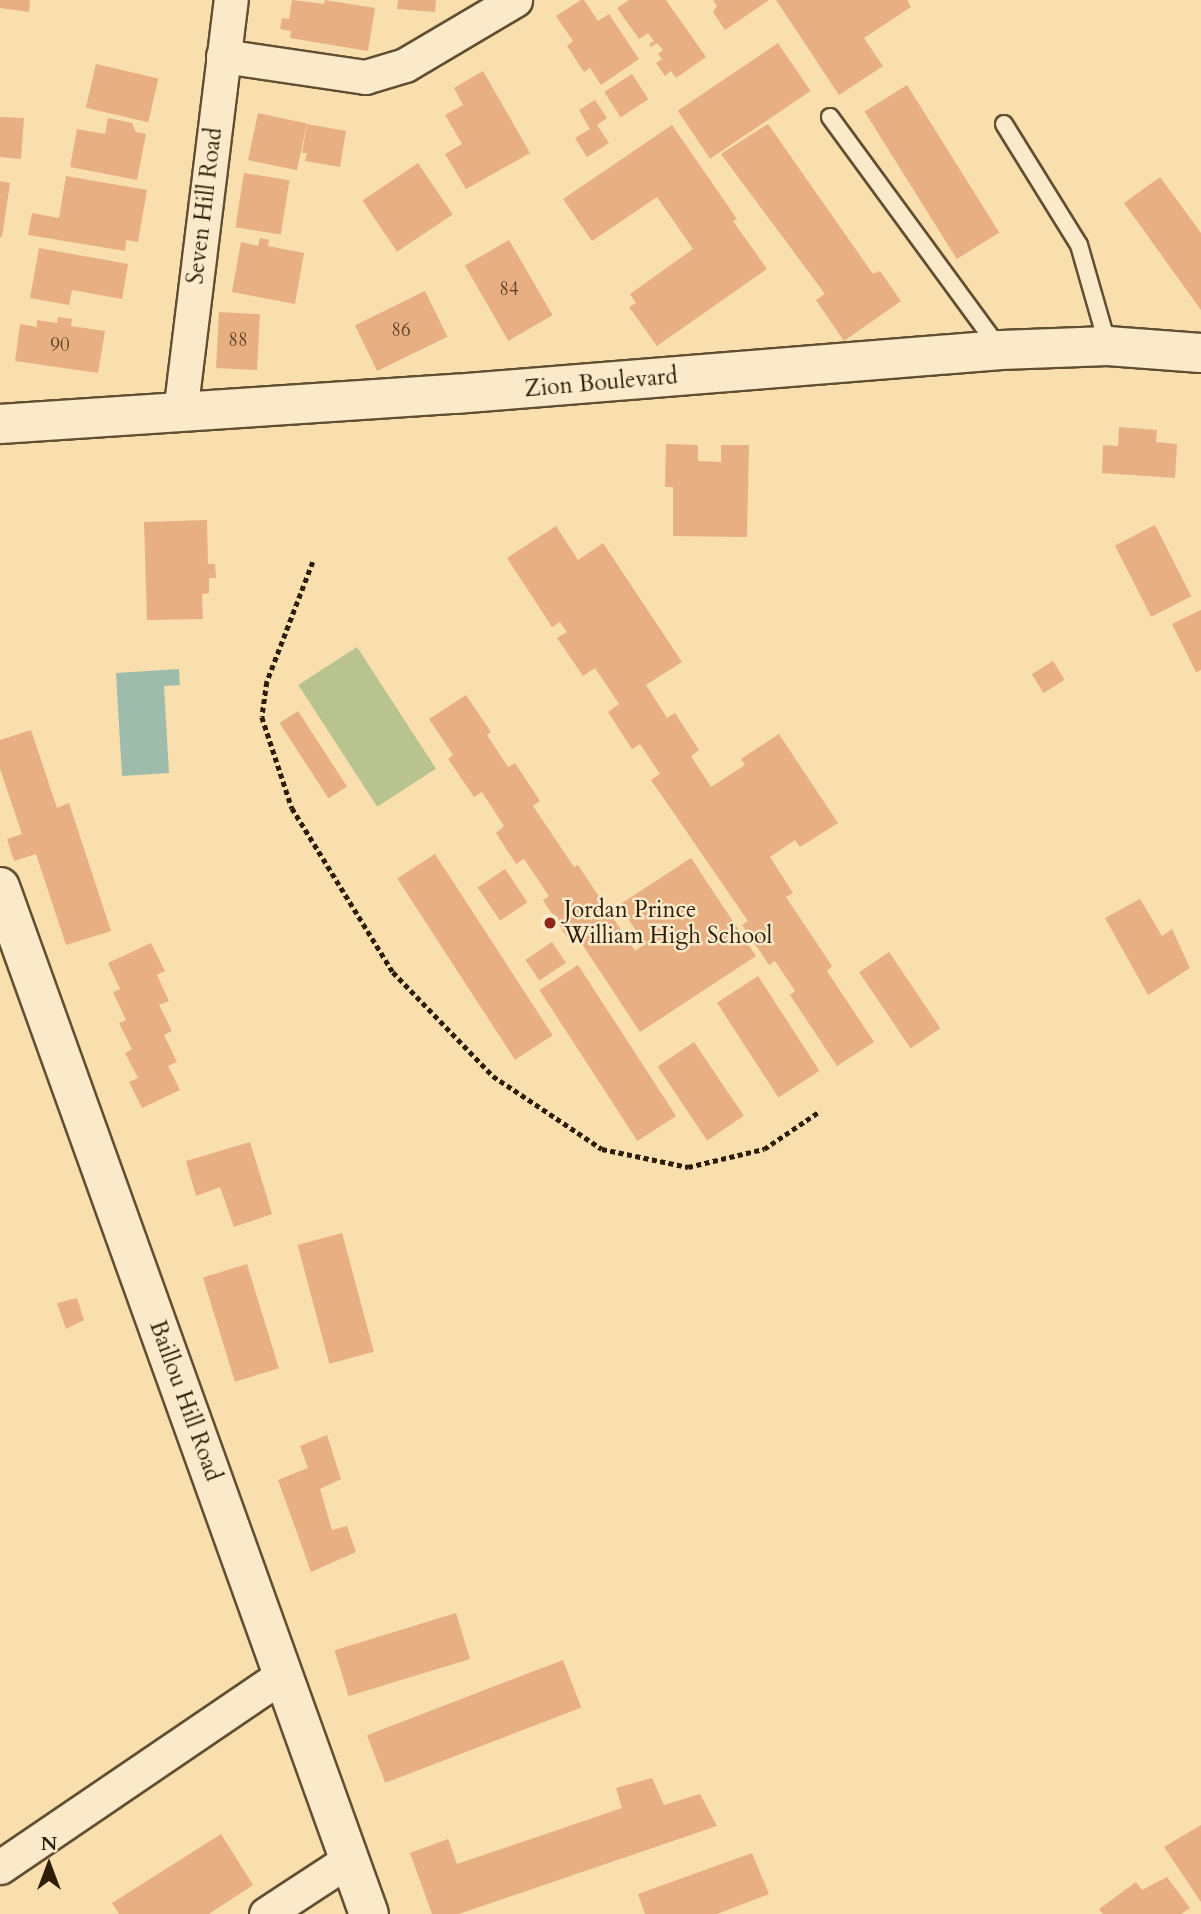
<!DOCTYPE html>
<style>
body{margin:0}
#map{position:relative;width:1201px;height:1914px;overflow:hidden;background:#f9dfae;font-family:Cardo,serif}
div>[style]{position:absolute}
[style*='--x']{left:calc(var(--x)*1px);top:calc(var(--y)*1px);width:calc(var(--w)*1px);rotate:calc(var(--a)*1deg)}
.green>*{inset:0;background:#b8c38f;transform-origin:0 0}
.water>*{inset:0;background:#9ebcac}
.building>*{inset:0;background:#e8af82;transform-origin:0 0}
.path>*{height:4.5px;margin-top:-2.25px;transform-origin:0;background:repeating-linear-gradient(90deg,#2f1e07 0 5px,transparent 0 8.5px)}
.roads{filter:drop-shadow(2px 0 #624e31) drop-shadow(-2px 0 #624e31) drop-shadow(0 2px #624e31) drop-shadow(0 -2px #624e31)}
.service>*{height:16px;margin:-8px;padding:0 8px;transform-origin:8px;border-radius:8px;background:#fbeaca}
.minor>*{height:33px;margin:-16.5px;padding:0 16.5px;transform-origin:16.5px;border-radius:16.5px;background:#fbeaca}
.secondary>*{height:38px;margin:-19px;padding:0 19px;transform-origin:19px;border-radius:19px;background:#fbeaca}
.dots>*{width:19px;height:19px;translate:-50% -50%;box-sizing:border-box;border:4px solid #fbeaca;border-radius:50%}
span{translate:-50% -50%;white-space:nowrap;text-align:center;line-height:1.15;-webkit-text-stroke:5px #fbeaca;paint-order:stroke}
.number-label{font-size:19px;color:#5d4226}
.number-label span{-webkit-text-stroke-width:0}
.street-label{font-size:23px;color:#2f1e07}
.poi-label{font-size:23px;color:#2f1e07}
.left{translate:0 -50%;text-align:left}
.north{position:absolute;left:14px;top:1830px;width:70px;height:70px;-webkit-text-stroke:5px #fbeaca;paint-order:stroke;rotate:0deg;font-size:19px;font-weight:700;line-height:28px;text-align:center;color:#2f1e07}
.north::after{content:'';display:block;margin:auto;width:24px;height:32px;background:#2f1e07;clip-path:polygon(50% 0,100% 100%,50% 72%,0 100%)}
</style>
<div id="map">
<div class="green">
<div style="left:357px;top:647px;width:145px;height:70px;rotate:57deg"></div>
</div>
<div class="water">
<div style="clip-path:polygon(179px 669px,180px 685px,164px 686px,169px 773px,122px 776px,116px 673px)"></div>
</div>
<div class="building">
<div style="clip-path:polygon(0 0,30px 0,29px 12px,0 8px)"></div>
<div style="clip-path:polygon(292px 0,324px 4px,325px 0,375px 8px,368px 51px,290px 38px,291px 31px,280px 29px,282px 18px,289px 19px)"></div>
<div style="clip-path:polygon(398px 0,436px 0,435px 12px,397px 9px)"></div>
<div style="clip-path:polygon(581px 0,584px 0,598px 21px,609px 14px,639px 59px,601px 85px,590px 68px,584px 72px,567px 46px,573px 41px,556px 16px)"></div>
<div style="clip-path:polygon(629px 0,666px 0,706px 57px,676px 78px,671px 71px,665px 76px,656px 63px,662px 59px,658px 54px,663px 50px,657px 43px,651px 47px,649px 44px,654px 41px,648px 33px,639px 39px,617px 8px)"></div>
<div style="clip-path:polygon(713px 0,769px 0,725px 30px,713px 12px,717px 6px)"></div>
<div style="clip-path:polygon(776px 0,907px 0,911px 7px,864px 38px,883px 66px,839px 95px)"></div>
<div style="left:778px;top:43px;width:58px;height:121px;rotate:56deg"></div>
<div style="left:96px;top:64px;width:64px;height:45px;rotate:13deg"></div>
<div style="clip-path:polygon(483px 71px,530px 153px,466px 189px,445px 154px,462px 144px,445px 115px,463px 105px,454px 88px)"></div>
<div style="left:632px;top:74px;width:30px;height:33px;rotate:57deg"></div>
<div style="left:907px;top:85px;width:174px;height:50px;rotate:58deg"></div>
<div style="clip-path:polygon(595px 100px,607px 118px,597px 125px,609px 143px,587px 157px,575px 138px,590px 129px,579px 110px)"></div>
<div style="left:258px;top:113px;width:50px;height:48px;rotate:12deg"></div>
<div style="clip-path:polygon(0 117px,24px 118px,21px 159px,0 157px)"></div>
<div style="clip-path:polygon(108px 118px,132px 123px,136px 132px,146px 134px,137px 180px,70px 167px,77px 129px,105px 134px)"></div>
<div style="clip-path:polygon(307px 124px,346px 131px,340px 167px,305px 161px,307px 153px,302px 153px)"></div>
<div style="clip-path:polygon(768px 124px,873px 274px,880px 271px,901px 301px,844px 341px,816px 300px,825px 294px,721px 154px)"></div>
<div style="clip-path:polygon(672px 125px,737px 219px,733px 221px,767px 269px,657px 346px,629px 307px,636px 303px,630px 294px,693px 249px,657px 197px,592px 241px,563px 199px)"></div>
<div style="left:418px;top:163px;width:62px;height:67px;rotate:56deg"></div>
<div style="left:244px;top:173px;width:46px;height:55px;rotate:9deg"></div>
<div style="clip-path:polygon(66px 176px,147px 190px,138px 242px,126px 240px,125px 251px,28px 235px,32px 213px,59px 218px)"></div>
<div style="clip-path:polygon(1160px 177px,1201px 233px,1201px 310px,1124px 203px)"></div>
<div style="clip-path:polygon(0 181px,10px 183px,2px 237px,0 237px)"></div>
<div style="clip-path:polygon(260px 238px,269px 240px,268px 246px,304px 253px,295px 304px,232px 292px,241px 242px,258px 246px)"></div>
<div style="left:509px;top:240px;width:87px;height:51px;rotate:60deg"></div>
<div style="clip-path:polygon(39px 248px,128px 264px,122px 299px,72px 290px,69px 305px,30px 298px)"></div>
<div style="left:425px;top:291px;width:51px;height:78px;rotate:64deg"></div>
<div style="left:219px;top:312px;width:41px;height:56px;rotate:3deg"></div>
<div style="clip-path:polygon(58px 317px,72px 319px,71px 326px,105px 331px,98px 373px,15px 361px,20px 324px,37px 327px,37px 320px,57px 323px)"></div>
<div style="clip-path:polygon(1119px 427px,1157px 430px,1156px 442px,1177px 444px,1175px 478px,1102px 473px,1103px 445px,1118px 446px)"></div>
<div style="clip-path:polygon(666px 444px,698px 445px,698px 461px,721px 462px,721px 445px,749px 445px,747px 537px,673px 536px,673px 487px,665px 487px)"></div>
<div style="clip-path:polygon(207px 520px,208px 564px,215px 564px,216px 578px,209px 578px,209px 593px,202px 594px,203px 619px,147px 620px,144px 522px)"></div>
<div style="left:1155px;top:525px;width:80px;height:45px;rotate:63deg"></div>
<div style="clip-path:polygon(556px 526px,578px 560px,603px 543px,682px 662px,646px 685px,667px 718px,675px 713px,699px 750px,691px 756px,711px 787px,745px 765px,741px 759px,779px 734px,838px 823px,800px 847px,795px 840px,770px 857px,793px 893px,786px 897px,832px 966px,827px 971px,874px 1042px,837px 1066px,790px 995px,795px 991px,775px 961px,769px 965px,742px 925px,748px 921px,651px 780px,660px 774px,640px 744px,632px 749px,608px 712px,619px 704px,595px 668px,583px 676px,557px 638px,567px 632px,560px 622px,552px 627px,507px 558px)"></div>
<div style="clip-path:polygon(1201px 610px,1201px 670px,1196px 672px,1172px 624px)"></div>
<div style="left:1053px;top:661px;width:22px;height:25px;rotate:58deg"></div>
<div style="clip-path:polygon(466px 695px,491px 732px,487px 735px,508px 767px,515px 763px,540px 801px,533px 806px,574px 867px,578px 865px,635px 951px,645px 944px,619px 905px,691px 858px,756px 956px,640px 1032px,574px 932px,567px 937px,543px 900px,549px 896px,524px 859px,516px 864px,496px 833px,504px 826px,482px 792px,474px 797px,448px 759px,453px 755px,429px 719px)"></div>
<div style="left:298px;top:711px;width:90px;height:22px;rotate:57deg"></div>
<div style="clip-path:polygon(31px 730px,57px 808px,69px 803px,111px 931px,66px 945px,36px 854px,14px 861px,7px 839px,22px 834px,0 769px,0 740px)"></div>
<div style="left:435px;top:854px;width:216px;height:45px;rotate:57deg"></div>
<div style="left:505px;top:869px;width:40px;height:33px;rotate:56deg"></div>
<div style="clip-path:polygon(1140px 899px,1162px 936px,1172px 929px,1190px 968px,1148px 995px,1105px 918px)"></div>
<div style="left:552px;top:942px;width:25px;height:32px;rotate:56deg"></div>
<div style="clip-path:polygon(151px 943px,165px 971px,157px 975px,169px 1001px,159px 1005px,172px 1031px,164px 1035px,177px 1062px,168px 1066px,180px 1090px,142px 1108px,129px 1082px,138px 1078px,125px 1053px,132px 1049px,119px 1023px,126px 1020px,113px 992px,120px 989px,108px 963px)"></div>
<div style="left:889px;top:952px;width:92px;height:36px;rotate:56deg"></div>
<div style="left:578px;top:965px;width:180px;height:46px;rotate:57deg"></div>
<div style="left:758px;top:976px;width:113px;height:49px;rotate:57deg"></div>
<div style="left:694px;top:1042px;width:89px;height:44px;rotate:56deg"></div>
<div style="clip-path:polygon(250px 1142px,272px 1214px,234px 1227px,220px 1187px,196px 1196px,186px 1161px)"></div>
<div style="left:342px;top:1233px;width:123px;height:46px;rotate:75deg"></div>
<div style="left:247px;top:1264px;width:109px;height:46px;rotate:73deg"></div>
<div style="clip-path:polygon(77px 1298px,84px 1320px,66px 1329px,57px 1303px)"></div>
<div style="clip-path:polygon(327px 1435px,341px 1479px,320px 1489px,332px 1530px,347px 1526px,356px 1552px,311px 1572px,278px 1480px,308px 1468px,300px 1446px)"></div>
<div style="left:456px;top:1613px;width:48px;height:127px;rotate:73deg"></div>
<div style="left:563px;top:1660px;width:51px;height:210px;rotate:69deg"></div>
<div style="clip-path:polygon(652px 1778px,664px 1805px,700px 1794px,717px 1826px,459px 1914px,432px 1914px,410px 1853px,448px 1839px,457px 1864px,622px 1808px,616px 1788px)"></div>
<div style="clip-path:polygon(1201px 1825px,1201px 1902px,1164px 1847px)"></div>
<div style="clip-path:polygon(221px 1834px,253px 1885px,209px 1914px,119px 1914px,112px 1903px)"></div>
<div style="clip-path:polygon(752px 1853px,769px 1894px,717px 1914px,645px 1914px,638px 1894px)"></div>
<div style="clip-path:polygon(1167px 1877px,1190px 1908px,1181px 1914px,1103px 1914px,1099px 1909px,1136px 1882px,1142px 1890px)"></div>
</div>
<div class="path">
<div style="--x:313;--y:562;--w:129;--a:111"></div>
<div style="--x:267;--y:682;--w:35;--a:98"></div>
<div style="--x:262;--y:717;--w:96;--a:71.8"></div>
<div style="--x:292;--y:808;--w:193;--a:58.4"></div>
<div style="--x:393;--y:972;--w:144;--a:46.1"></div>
<div style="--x:493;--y:1076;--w:131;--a:33.8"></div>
<div style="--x:602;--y:1149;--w:88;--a:11.8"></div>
<div style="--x:688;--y:1167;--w:78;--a:-13.3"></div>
<div style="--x:764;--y:1149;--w:68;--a:-34.2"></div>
</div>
<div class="roads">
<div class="service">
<div style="--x:830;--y:117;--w:286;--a:53.8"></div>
<div style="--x:1004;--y:124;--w:142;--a:58.2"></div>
<div style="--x:1079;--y:245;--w:105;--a:74"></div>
</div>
<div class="minor">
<div style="--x:223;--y:56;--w:144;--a:8.4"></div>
<div style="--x:365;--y:77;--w:42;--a:-16.7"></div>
<div style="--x:405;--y:65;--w:128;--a:-30.6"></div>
<div style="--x:180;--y:413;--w:416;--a:-83"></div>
<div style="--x:0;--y:1867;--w:342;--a:-34.2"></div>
<div style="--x:266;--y:1914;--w:100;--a:-33.2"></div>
</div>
<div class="secondary">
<div style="--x:0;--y:424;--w:456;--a:-3.8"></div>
<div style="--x:455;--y:394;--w:548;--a:-4.61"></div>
<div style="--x:1001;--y:350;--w:107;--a:-2.1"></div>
<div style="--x:1108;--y:346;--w:93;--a:4.3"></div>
<div style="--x:0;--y:887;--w:1091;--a:70.24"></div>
</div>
</div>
<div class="dots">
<div style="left:550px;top:923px;background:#8f2418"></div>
</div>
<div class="number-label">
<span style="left:509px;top:290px">84</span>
<span style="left:401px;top:331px">86</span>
<span style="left:238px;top:341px">88</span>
<span style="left:60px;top:346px">90</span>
</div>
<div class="street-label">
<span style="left:205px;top:206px;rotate:-83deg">Seven Hill Road</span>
<span style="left:601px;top:383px;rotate:-5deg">Zion Boulevard</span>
<span style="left:185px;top:1401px;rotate:70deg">Baillou Hill Road</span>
</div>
<div class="poi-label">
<span class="left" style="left:564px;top:923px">Jordan Prince<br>William High School</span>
</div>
<div class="north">N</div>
</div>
